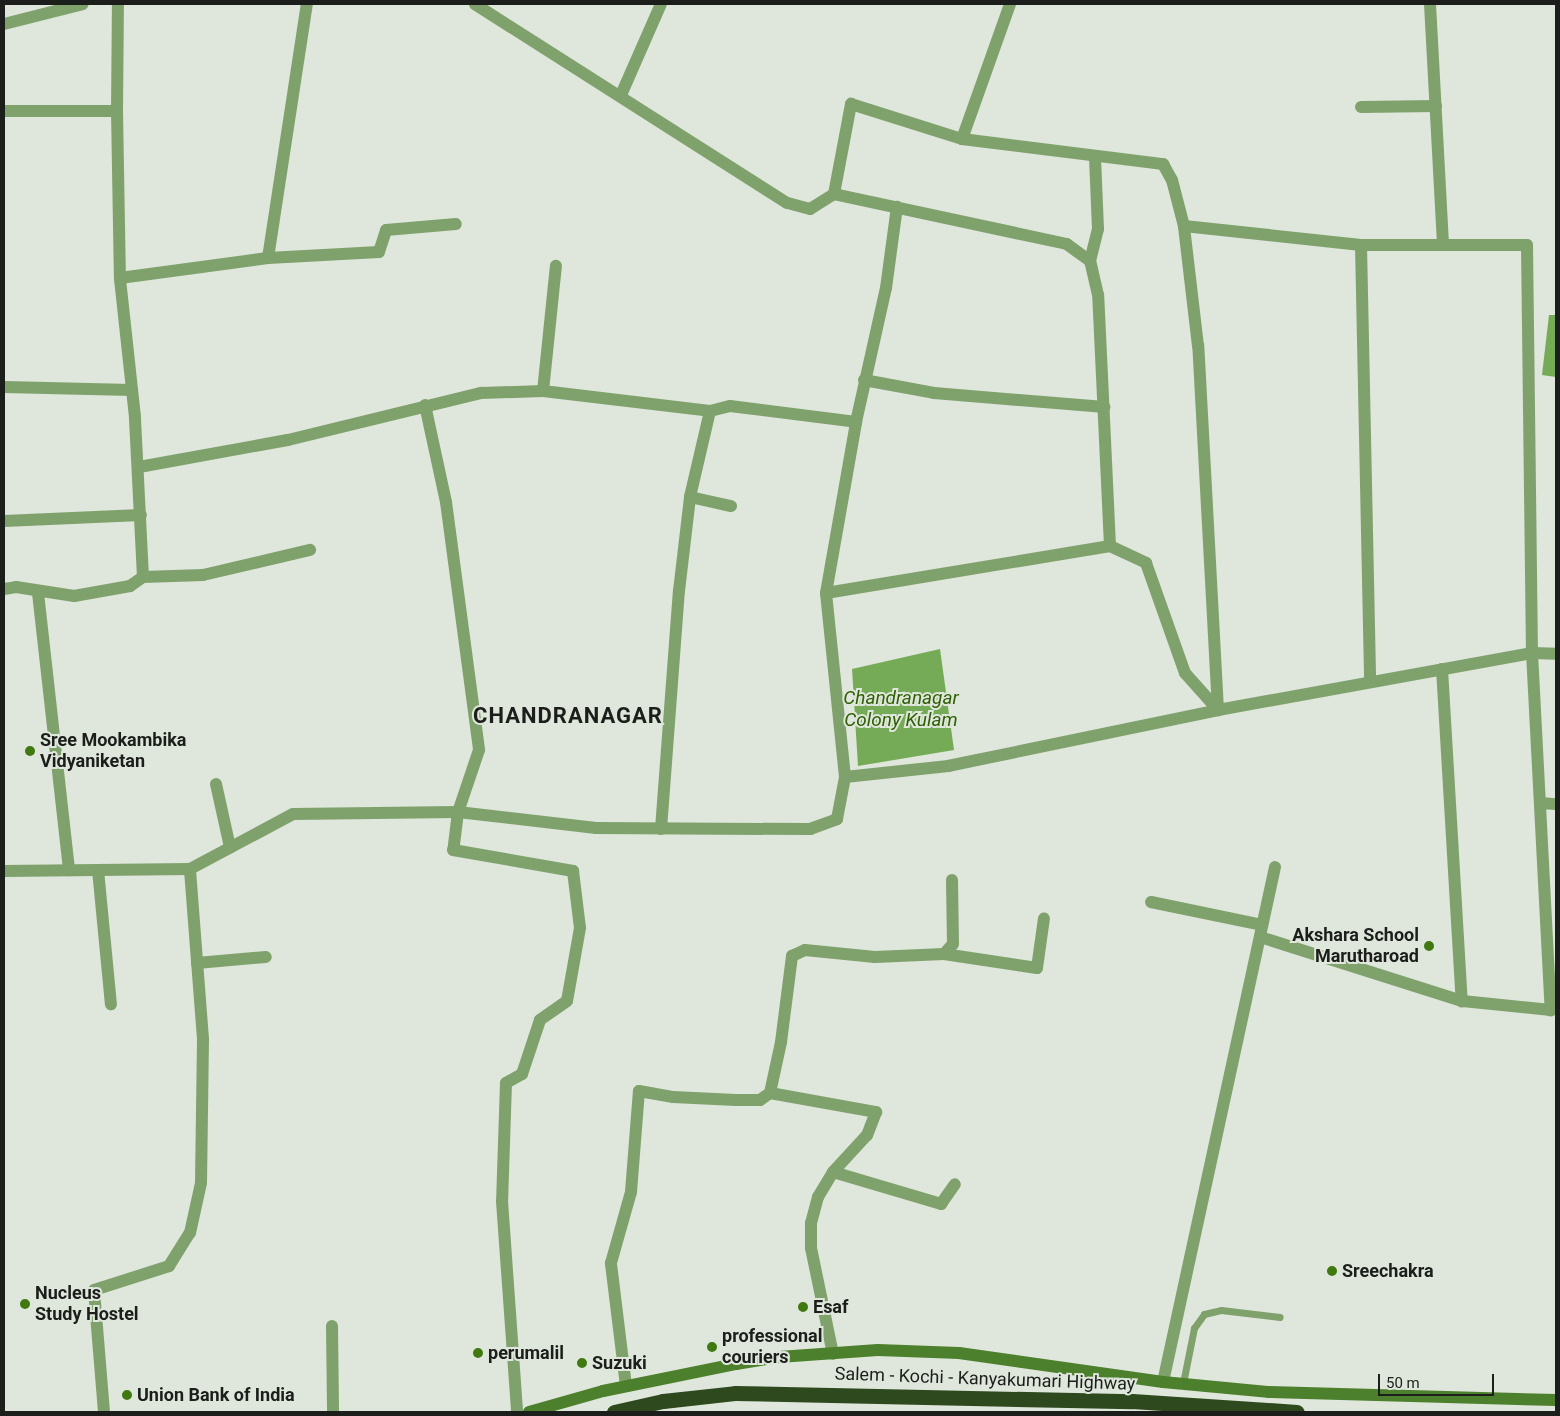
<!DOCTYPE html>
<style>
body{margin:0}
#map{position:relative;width:1560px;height:1416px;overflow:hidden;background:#dfe6db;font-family:Roboto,sans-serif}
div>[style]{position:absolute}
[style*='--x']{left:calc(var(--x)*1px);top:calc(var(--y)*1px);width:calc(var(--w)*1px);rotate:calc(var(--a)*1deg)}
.water>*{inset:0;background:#75ab57}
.lane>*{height:7px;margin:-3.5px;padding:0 3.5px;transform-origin:3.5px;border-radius:3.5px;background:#7fa26d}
.street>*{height:12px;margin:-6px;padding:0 6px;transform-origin:6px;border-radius:6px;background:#7fa26d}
.secondary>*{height:12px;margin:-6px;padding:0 6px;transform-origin:6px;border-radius:6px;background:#4d802d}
.highway>*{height:15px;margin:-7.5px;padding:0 7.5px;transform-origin:7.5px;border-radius:7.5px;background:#2e491e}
.dots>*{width:14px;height:14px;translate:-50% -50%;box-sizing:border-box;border:2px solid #dfe6db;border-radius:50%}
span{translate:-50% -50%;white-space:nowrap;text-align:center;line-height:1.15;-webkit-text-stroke:4px #dfe6db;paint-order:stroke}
.poi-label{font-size:18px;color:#1b1e1a;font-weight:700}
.left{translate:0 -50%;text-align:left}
.right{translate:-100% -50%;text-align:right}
.street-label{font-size:18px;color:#1b1e1a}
.water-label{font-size:19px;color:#2f6003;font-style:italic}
.district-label{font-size:22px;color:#1b1e1a;font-weight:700;letter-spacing:1px}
.frame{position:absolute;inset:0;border:5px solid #1b1e1a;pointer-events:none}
.scale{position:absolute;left:1378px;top:1374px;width:116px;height:22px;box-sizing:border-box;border:2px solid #1b1e1a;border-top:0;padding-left:6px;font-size:15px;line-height:18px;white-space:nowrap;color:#1b1e1a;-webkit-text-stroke:4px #dfe6db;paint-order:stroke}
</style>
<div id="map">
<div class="water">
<div style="clip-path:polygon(1549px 315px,1556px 315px,1556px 377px,1542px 375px)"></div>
<div style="clip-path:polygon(940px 649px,954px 750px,858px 766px,852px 669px)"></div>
</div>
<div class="lane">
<div style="--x:1183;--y:1383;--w:56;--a:-78.7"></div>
<div style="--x:1194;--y:1328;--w:17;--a:-54"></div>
<div style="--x:1204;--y:1314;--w:17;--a:-13"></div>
<div style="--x:1221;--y:1310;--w:59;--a:6.8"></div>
</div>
<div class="street">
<div style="--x:1430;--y:4;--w:241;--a:86.9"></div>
<div style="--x:4;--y:24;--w:81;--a:-14.2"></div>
<div style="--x:621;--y:95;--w:99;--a:-66.3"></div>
<div style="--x:1361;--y:107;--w:75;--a:-0.8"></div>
<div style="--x:4;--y:111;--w:113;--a:0"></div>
<div style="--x:117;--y:111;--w:107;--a:-89.5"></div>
<div style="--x:117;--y:111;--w:167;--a:89"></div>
<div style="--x:962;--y:139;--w:203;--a:7.1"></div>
<div style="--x:1163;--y:164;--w:18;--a:61"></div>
<div style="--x:1172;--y:180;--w:48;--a:75.4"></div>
<div style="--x:834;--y:194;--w:92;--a:-79.3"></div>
<div style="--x:851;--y:104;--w:116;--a:17.5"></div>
<div style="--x:962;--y:139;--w:143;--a:-70.4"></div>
<div style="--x:1361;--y:245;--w:437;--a:88.8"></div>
<div style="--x:268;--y:258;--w:111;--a:-3.1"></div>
<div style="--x:379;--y:252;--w:23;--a:-72"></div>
<div style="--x:386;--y:230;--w:70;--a:-4.9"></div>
<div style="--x:1090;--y:261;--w:33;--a:-76"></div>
<div style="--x:1098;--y:229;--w:73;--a:-92.4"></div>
<div style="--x:864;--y:380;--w:71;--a:10.5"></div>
<div style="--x:934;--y:393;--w:171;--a:4.7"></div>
<div style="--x:4;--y:387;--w:128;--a:1.3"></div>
<div style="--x:543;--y:391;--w:126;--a:-84.1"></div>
<div style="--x:425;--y:405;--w:99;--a:77.8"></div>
<div style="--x:446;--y:502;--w:250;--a:82.4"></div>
<div style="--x:479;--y:750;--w:65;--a:108.7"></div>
<div style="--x:458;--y:812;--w:38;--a:97"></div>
<div style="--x:453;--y:850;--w:122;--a:9.9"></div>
<div style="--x:573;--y:871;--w:57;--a:83"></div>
<div style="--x:580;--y:928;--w:74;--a:100.1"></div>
<div style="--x:567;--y:1001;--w:33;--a:145"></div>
<div style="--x:540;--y:1020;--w:57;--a:108.4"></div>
<div style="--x:522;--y:1074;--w:18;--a:151"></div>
<div style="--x:506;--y:1083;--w:118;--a:91.9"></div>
<div style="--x:502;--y:1201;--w:212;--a:85.9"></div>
<div style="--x:710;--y:411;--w:21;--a:-14"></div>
<div style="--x:730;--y:406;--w:127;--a:7.2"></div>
<div style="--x:139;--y:467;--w:151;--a:-10.3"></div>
<div style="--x:288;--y:440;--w:199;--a:-13.7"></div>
<div style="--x:481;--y:393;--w:62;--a:-1.8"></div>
<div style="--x:543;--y:391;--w:168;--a:6.8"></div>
<div style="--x:710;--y:411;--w:88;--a:103.1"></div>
<div style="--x:690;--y:497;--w:42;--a:12.4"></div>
<div style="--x:4;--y:521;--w:137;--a:-2.5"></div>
<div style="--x:1110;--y:546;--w:40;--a:25"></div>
<div style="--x:1146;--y:563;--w:117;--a:70.5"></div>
<div style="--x:1185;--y:673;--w:50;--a:48.3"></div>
<div style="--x:143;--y:577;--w:60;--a:-1.9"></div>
<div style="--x:203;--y:575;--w:110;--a:-13.2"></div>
<div style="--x:4;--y:589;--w:12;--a:-9"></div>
<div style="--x:16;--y:587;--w:59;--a:8.8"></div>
<div style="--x:74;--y:596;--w:57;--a:-10.1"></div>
<div style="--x:130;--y:586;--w:16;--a:-35"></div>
<div style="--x:143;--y:577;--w:160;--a:-92.9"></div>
<div style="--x:135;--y:417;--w:140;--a:-96.2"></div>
<div style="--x:120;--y:278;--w:149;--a:-7.7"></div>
<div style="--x:268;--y:258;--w:257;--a:-81.3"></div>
<div style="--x:38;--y:593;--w:279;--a:83.6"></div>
<div style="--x:826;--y:593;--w:174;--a:-80"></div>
<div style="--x:856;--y:422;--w:137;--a:-77.4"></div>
<div style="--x:886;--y:288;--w:82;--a:-82.3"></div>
<div style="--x:1442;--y:669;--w:333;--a:86.6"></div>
<div style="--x:1218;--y:710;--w:365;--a:-93.1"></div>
<div style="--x:1198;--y:346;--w:121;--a:-96.7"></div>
<div style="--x:1184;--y:226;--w:178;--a:6.1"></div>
<div style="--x:1361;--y:245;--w:166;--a:0"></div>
<div style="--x:1527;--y:245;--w:408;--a:89.3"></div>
<div style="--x:1532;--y:653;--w:24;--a:2"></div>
<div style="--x:845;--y:777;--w:104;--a:-6.1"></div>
<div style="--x:948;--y:766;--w:276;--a:-11.7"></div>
<div style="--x:1218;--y:710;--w:319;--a:-10.3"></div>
<div style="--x:1532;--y:653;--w:358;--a:87"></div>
<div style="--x:1551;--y:1010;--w:89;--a:-174.2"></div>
<div style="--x:1462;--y:1001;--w:212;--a:-162.4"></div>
<div style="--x:216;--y:784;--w:65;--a:77.5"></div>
<div style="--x:1540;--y:803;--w:16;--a:4"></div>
<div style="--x:661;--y:829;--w:239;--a:-85.7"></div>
<div style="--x:679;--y:591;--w:95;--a:-83.3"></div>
<div style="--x:98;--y:870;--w:135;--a:84.5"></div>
<div style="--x:4;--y:871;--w:186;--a:-0.6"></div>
<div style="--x:190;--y:869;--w:117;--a:-28.1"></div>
<div style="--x:293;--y:814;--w:165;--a:-0.7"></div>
<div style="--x:458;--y:812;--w:139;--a:6.6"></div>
<div style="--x:596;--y:828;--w:214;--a:0.3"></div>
<div style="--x:810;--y:829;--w:29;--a:-20"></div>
<div style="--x:837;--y:819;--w:43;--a:-79.2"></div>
<div style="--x:845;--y:777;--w:185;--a:-95.9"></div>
<div style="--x:826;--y:593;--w:288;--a:-9.4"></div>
<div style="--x:1110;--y:546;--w:251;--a:-92.7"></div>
<div style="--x:1098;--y:295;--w:35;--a:-103"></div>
<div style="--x:1090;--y:261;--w:29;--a:-144"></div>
<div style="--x:1067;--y:244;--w:238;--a:-167.9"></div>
<div style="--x:834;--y:194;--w:28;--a:148"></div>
<div style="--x:810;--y:209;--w:24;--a:-165"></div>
<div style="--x:787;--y:203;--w:370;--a:-147.5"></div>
<div style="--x:1151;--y:902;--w:113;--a:11.7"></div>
<div style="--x:944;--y:954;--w:94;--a:8.6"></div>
<div style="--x:1037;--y:968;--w:50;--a:-82"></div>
<div style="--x:197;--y:963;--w:69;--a:-5"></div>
<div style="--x:770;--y:1093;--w:108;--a:10.2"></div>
<div style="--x:876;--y:1112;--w:25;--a:111"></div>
<div style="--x:867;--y:1135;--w:50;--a:132.6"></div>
<div style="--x:833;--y:1172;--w:29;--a:121"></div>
<div style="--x:818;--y:1197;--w:27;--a:105"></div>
<div style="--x:811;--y:1223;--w:25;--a:90"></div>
<div style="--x:811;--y:1248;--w:108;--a:78.3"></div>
<div style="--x:833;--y:1172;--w:113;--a:16.5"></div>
<div style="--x:941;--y:1204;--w:24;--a:-55"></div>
<div style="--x:332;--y:1326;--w:86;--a:89.3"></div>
<div style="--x:1163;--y:1382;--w:527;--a:-77.73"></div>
<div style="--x:626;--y:1386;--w:124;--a:-97"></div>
<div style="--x:611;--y:1263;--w:74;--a:-74.3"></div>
<div style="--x:631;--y:1192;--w:101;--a:-85.5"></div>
<div style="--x:639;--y:1091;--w:35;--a:10"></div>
<div style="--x:673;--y:1097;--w:63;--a:2.7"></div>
<div style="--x:736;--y:1100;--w:24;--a:0"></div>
<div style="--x:760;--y:1100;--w:12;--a:-35"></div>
<div style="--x:770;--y:1093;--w:52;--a:-77.8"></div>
<div style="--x:781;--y:1042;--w:87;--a:-82.7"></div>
<div style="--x:792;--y:956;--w:14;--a:-25"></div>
<div style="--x:805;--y:950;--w:70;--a:5.7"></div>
<div style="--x:875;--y:957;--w:69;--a:-2.5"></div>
<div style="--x:944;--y:954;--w:13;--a:-48"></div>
<div style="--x:953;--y:944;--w:64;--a:-90.9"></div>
<div style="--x:104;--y:1412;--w:122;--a:-94.7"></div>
<div style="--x:94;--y:1290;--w:79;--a:-17.7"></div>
<div style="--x:169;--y:1266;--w:39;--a:-58"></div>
<div style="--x:190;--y:1233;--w:51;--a:-77.6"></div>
<div style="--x:201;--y:1183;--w:144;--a:-89.2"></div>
<div style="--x:203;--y:1039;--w:170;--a:-94.4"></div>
</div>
<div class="secondary">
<div style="--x:529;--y:1412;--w:77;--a:-15.8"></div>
<div style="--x:603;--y:1391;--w:136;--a:-11.5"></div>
<div style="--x:736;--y:1364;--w:44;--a:-9.2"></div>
<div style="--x:779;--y:1357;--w:99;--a:-4"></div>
<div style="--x:878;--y:1350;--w:81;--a:2.1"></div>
<div style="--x:959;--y:1353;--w:206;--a:8.1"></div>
<div style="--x:1163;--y:1382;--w:105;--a:5.4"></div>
<div style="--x:1268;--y:1392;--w:288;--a:1.6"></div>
</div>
<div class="highway">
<div style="--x:614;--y:1412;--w:50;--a:-12.7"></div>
<div style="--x:663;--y:1401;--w:72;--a:-6.3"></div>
<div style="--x:735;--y:1393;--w:397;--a:1.2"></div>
<div style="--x:1132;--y:1401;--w:165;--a:3.8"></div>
</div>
<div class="dots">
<div style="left:30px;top:751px;background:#3f7910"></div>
<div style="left:1429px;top:946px;background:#3f7910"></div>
<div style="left:1332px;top:1271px;background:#3f7910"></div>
<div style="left:25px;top:1304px;background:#3f7910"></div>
<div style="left:803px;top:1307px;background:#3f7910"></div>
<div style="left:712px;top:1347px;background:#3f7910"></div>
<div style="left:478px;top:1353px;background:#3f7910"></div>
<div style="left:582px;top:1363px;background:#3f7910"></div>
<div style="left:127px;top:1395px;background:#3f7910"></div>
</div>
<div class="poi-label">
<span class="left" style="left:40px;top:751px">Sree Mookambika<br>Vidyaniketan</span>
<span class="right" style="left:1419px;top:946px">Akshara School<br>Marutharoad</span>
<span class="left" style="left:1342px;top:1271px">Sreechakra</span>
<span class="left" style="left:35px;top:1304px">Nucleus<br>Study Hostel</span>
<span class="left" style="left:813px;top:1307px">Esaf</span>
<span class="left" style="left:722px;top:1347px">professional<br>couriers</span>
<span class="left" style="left:488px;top:1353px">perumalil</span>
<span class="left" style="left:592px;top:1363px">Suzuki</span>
<span class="left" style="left:137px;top:1395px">Union Bank of India</span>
</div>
<div class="street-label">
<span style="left:985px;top:1379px;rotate:2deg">Salem - Kochi - Kanyakumari Highway</span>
</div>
<div class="water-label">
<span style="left:901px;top:709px">Chandranagar<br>Colony Kulam</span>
</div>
<div class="district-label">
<span style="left:568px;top:716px">CHANDRANAGAR</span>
</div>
<div class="frame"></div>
<div class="scale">50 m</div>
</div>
